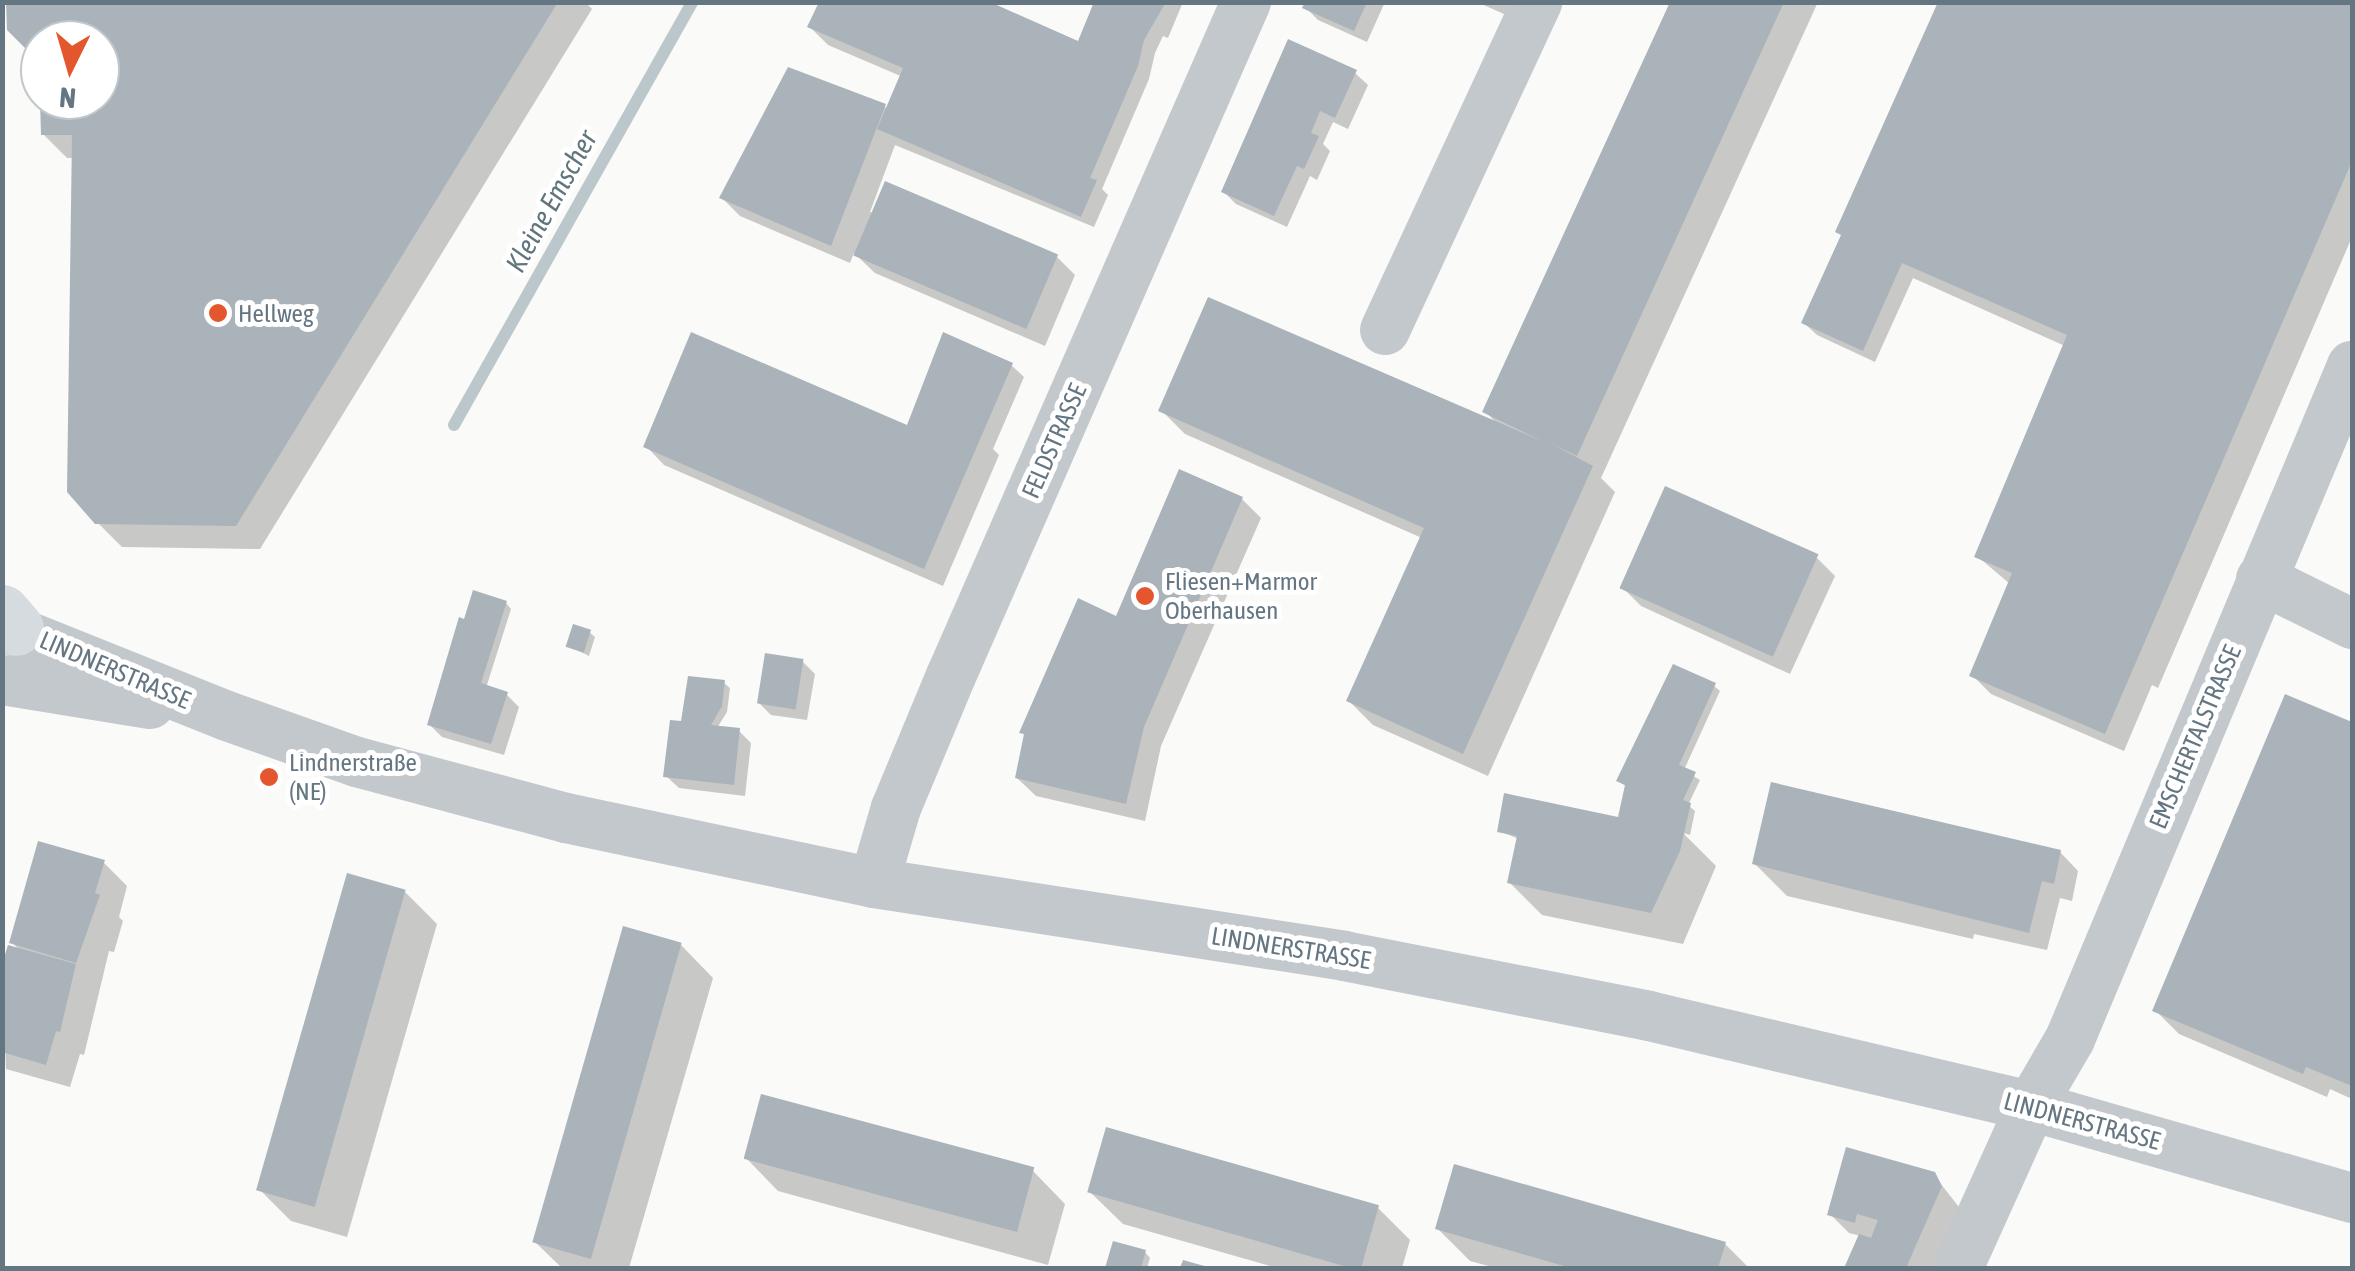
<!DOCTYPE html>
<meta charset="utf-8">
<style>
body{margin:0}
#map{position:relative;width:2355px;height:1271px;overflow:hidden;background:#fafaf8;font-family:"Asap Condensed",sans-serif}
div>[style]{position:absolute}
[style*='--x']{left:calc(var(--x)*1px);top:calc(var(--y)*1px);width:calc(var(--w)*1px);rotate:calc(var(--a)*1deg)}
.shadow>*{inset:0;background:#0003}
.stream>*{height:12px;margin:-6px;padding:0 6px;transform-origin:6px;border-radius:6px;background:#bbc7cb}
.building>*{inset:0;background:#aab3b9;transform-origin:0 0}
.minor>*{height:50px;margin:-25px;padding:0 25px;transform-origin:25px;border-radius:25px;background:#c3c8cc}
.major>*{height:55px;margin:-27.5px;padding:0 27.5px;transform-origin:27.5px;border-radius:27.5px;background:#d6dbdf}
.dots>*{width:28px;height:28px;translate:-50% -50%;box-sizing:border-box;border:5px solid #fff;border-radius:50%}
span{translate:-50% -50%;white-space:nowrap;text-align:center;line-height:1.15;-webkit-text-stroke:10px #fff;paint-order:stroke}
.poi-label{font-size:25px;color:#657683}
.left{translate:0 -50%;text-align:left}
.street-label{font-size:25px;color:#657683}
.water-label{font-size:28px;color:#60757c;font-style:italic}
.frame{position:absolute;inset:0;border:5px solid #657683;pointer-events:none}
.north{position:absolute;left:20px;top:20px;width:100px;height:100px;box-sizing:border-box;background:#fff;border:2px solid #c1c8cd;border-radius:50%;rotate:185deg;font-size:28px;font-weight:700;line-height:40px;text-align:center;color:#657683}
.north::after{content:'';display:block;margin:auto;width:35px;height:45px;background:#e4572e;clip-path:polygon(50% 0,100% 100%,50% 72%,0 100%)}
</style>
<div id="map">
<div class="shadow">
<div style="clip-path:polygon(9px 2px,585px 2px,592px 9px,260px 549px,122px 547px,97px 522px,75px 158px,67px 158px,43px 134px,43px 100px,100px 100px,100px 40px,40px 40px,40px 60px)"></div>
<div style="clip-path:polygon(1097px 2px,1183px 2px,1168px 38px,1163px 36px,1155px 53px,1149px 79px,1102px 189px,1108px 195px,1094px 227px,895px 145px,870px 212px,1056px 256px,1075px 275px,1045px 346px,875px 273px,854px 253px,850px 263px,740px 216px,722px 198px,884px 106px,888px 110px,903px 77px,828px 45px,810px 27px,1079px 44px)"></div>
<div style="clip-path:polygon(1307px 2px,1385px 2px,1367px 42px,1318px 20px,1305px 7px)"></div>
<div style="clip-path:polygon(1477px 2px,1511px 2px,1506px 15px)"></div>
<div style="clip-path:polygon(1672px 2px,1818px 2px,1601px 478px,1615px 492px,1488px 776px,1373px 725px,1349px 701px,1422px 538px,1185px 434px,1161px 410px,1498px 425px,1485px 411px)"></div>
<div style="clip-path:polygon(1941px 2px,2352px 2px,2352px 237px,2158px 688px,2152px 685px,2124px 751px,1991px 694px,1972px 675px,2010px 584px,1977px 556px,2065px 346px,1913px 278px,1875px 362px,1817px 335px,1804px 323px)"></div>
<div style="clip-path:polygon(1355px 73px,1368px 85px,1348px 129px,1333px 122px,1323px 144px,1330px 151px,1317px 180px,1310px 176px,1287px 227px,1236px 204px,1224px 192px)"></div>
<div style="clip-path:polygon(944px 335px,1011px 365px,1024px 377px,993px 449px,999px 455px,943px 586px,664px 465px,646px 446px,908px 428px)"></div>
<div style="clip-path:polygon(1242px 499px,1261px 518px,1161px 746px,1145px 821px,1036px 796px,1017px 778px,1026px 736px,1022px 733px,1117px 620px)"></div>
<div style="clip-path:polygon(1816px 557px,1835px 576px,1790px 674px,1641px 606px,1622px 587px)"></div>
<div style="clip-path:polygon(506px 603px,511px 609px,486px 688px,506px 694px,519px 707px,504px 755px,442px 737px,430px 725px)"></div>
<div style="clip-path:polygon(589px 632px,595px 637px,589px 656px,569px 646px)"></div>
<div style="clip-path:polygon(802px 661px,815px 674px,807px 720px,771px 715px,759px 703px)"></div>
<div style="clip-path:polygon(724px 683px,730px 688px,727px 712px,717px 728px,739px 731px,751px 743px,745px 796px,679px 788px,666px 776px)"></div>
<div style="clip-path:polygon(1714px 686px,1720px 691px,1684px 770px,1700px 780px,1688px 805px,1695px 811px,1690px 835px,1683px 833px,1716px 866px,1683px 944px,1542px 915px,1510px 883px,1519px 839px,1499px 831px,1627px 822px,1627px 787px,1619px 781px)"></div>
<div style="clip-path:polygon(2287px 697px,2352px 724px,2352px 1099px,2330px 1089px,2327px 1097px,2179px 1034px,2155px 1010px)"></div>
<div style="clip-path:polygon(2060px 852px,2078px 871px,2072px 901px,2060px 898px,2047px 950px,1974px 934px,1973px 939px,1787px 896px,1754px 863px)"></div>
<div style="clip-path:polygon(103px 862px,127px 886px,119px 917px,123px 921px,114px 952px,109px 951px,84px 1055px,80px 1054px,70px 1087px,6px 1069px,2px 973px,19px 949px,11px 942px)"></div>
<div style="clip-path:polygon(405px 892px,437px 924px,347px 1237px,291px 1221px,259px 1189px)"></div>
<div style="clip-path:polygon(681px 945px,713px 978px,629px 1268px,562px 1268px,535px 1242px)"></div>
<div style="clip-path:polygon(746px 1158px,1033px 1171px,1065px 1204px,1048px 1265px,778px 1191px)"></div>
<div style="clip-path:polygon(1933px 1174px,1959px 1207px,1933px 1268px,1847px 1268px,1861px 1236px,1849px 1233px,1830px 1214px)"></div>
<div style="clip-path:polygon(1090px 1192px,1378px 1208px,1410px 1240px,1402px 1268px,1277px 1268px,1123px 1224px)"></div>
<div style="clip-path:polygon(1438px 1229px,1725px 1244px,1749px 1268px,1496px 1268px,1470px 1261px)"></div>
<div style="clip-path:polygon(1115px 1244px,1145px 1252px,1150px 1258px,1147px 1268px,1108px 1268px)"></div>
</div>
<div class="stream">
<div style="--x:454;--y:425;--w:485;--a:-60.6"></div>
</div>
<div class="building">
<div style="clip-path:polygon(6px 2px,558px 2px,236px 526px,95px 524px,67px 492px,72px 135px,41px 135px,40px 100px,100px 100px,100px 40px,40px 40px,40px 63px,7px 30px)"></div>
<div style="clip-path:polygon(819px 2px,990px 2px,1078px 41px,1094px 2px,1166px 2px,1144px 40px,1138px 66px,1090px 178px,1097px 180px,1081px 217px,877px 129px,903px 68px,807px 27px)"></div>
<div style="clip-path:polygon(1305px 2px,1367px 2px,1354px 31px,1302px 8px)"></div>
<div style="clip-path:polygon(1670px 2px,1784px 2px,1577px 456px,1552px 444px,1593px 466px,1463px 754px,1346px 701px,1424px 528px,1158px 411px,1208px 297px,1544px 442px,1482px 412px)"></div>
<div style="clip-path:polygon(1938px 2px,2352px 2px,2352px 161px,2105px 734px,1969px 676px,2012px 573px,1974px 557px,2067px 335px,1902px 263px,1863px 351px,1801px 323px,1841px 235px,1835px 232px)"></div>
<div style="clip-path:polygon(1288px 39px,1357px 70px,1335px 118px,1320px 111px,1311px 133px,1319px 136px,1304px 169px,1297px 166px,1274px 216px,1221px 192px)"></div>
<div style="clip-path:polygon(788px 67px,886px 104px,831px 246px,719px 198px)"></div>
<div style="left:885px;top:181px;width:188px;height:81px;rotate:23deg"></div>
<div style="clip-path:polygon(691px 332px,907px 425px,943px 332px,1013px 363px,924px 569px,643px 447px)"></div>
<div style="clip-path:polygon(1179px 469px,1243px 497px,1144px 727px,1126px 804px,1015px 778px,1024px 734px,1019px 733px,1078px 598px,1116px 616px)"></div>
<div style="left:1665px;top:486px;width:168px;height:112px;rotate:24deg"></div>
<div style="clip-path:polygon(473px 590px,507px 601px,481px 683px,508px 692px,491px 744px,427px 725px,459px 617px,464px 619px)"></div>
<div style="left:573px;top:624px;width:19px;height:24px;rotate:18deg"></div>
<div style="left:765px;top:653px;width:39px;height:51px;rotate:9deg"></div>
<div style="clip-path:polygon(1673px 664px,1716px 683px,1679px 765px,1696px 772px,1683px 800px,1691px 803px,1680px 851px,1651px 913px,1507px 883px,1517px 836px,1497px 832px,1504px 793px,1618px 817px,1625px 785px,1616px 781px)"></div>
<div style="clip-path:polygon(688px 676px,725px 680px,722px 706px,711px 725px,740px 728px,734px 785px,663px 777px,670px 720px,681px 721px)"></div>
<div style="clip-path:polygon(2285px 694px,2352px 722px,2352px 1086px,2306px 1067px,2303px 1074px,2152px 1011px)"></div>
<div style="clip-path:polygon(1771px 782px,2061px 850px,2054px 884px,2042px 881px,2029px 933px,1752px 864px)"></div>
<div style="clip-path:polygon(38px 841px,105px 860px,95px 893px,100px 895px,76px 963px,9px 943px)"></div>
<div style="left:347px;top:873px;width:61px;height:330px;rotate:16deg"></div>
<div style="left:623px;top:926px;width:61px;height:329px;rotate:16deg"></div>
<div style="clip-path:polygon(8px 945px,76px 964px,60px 1032px,56px 1031px,46px 1065px,2px 1052px,2px 964px)"></div>
<div style="left:761px;top:1094px;width:283px;height:67px;rotate:15deg"></div>
<div style="left:1106px;top:1127px;width:284px;height:68px;rotate:16deg"></div>
<div style="clip-path:polygon(1846px 1147px,1935px 1172px,1942px 1186px,1906px 1268px,1844px 1268px,1859px 1234px,1871px 1238px,1878px 1220px,1857px 1214px,1855px 1223px,1827px 1215px)"></div>
<div style="clip-path:polygon(1454px 1164px,1726px 1242px,1718px 1268px,1571px 1268px,1435px 1229px)"></div>
<div style="clip-path:polygon(1113px 1241px,1146px 1250px,1141px 1268px,1105px 1268px)"></div>
<div style="clip-path:polygon(1183px 1260px,1208px 1267px,1208px 1268px,1180px 1268px)"></div>
</div>
<div class="minor">
<div style="--x:1385;--y:330;--w:362;--a:-65.1"></div>
<div style="--x:2261;--y:579;--w:102;--a:26.3"></div>
<div style="--x:2;--y:626;--w:242;--a:21.8"></div>
<div style="--x:227;--y:716;--w:138;--a:19.5"></div>
<div style="--x:357;--y:762;--w:216;--a:15"></div>
<div style="--x:566;--y:818;--w:315;--a:11.9"></div>
<div style="--x:874;--y:883;--w:476;--a:8.8"></div>
<div style="--x:1344;--y:956;--w:311;--a:11.1"></div>
<div style="--x:1649;--y:1016;--w:392;--a:13.3"></div>
<div style="--x:2031;--y:1106;--w:334;--a:16"></div>
<div style="--x:2;--y:680;--w:150;--a:9.2"></div>
<div style="--x:874;--y:883;--w:78;--a:-73.7"></div>
<div style="--x:896;--y:808;--w:143;--a:-67.4"></div>
<div style="--x:951;--y:676;--w:736;--a:-66.36"></div>
<div style="--x:1958;--y:1268;--w:178;--a:-65.7"></div>
<div style="--x:2031;--y:1106;--w:78;--a:-59.8"></div>
<div style="--x:2070;--y:1039;--w:730;--a:-67.27"></div>
</div>
<div class="major">
<div style="--x:2;--y:612;--w:21;--a:49"></div>
</div>
<div class="dots">
<div style="left:218px;top:313px;background:#e4572e"></div>
<div style="left:1145px;top:596px;background:#e4572e"></div>
<div style="left:269px;top:777px;background:#e4572e"></div>
</div>
<div class="poi-label">
<span class="left" style="left:238px;top:313px">Hellweg</span>
<span class="left" style="left:1165px;top:596px">Fliesen+Marmor<br>Oberhausen</span>
<span class="left" style="left:289px;top:777px">Lindnerstraße<br>(NE)</span>
</div>
<div class="street-label">
<span style="left:1054px;top:441px;rotate:-66deg">FELDSTRASSE</span>
<span style="left:115px;top:670px;rotate:23deg">LINDNERSTRASSE</span>
<span style="left:2195px;top:737px;rotate:-67deg">EMSCHERTALSTRASSE</span>
<span style="left:1291px;top:948px;rotate:9deg">LINDNERSTRASSE</span>
<span style="left:2082px;top:1121px;rotate:15deg">LINDNERSTRASSE</span>
</div>
<div class="water-label">
<span style="left:551px;top:201px;rotate:-61deg">Kleine Emscher</span>
</div>
<div class="frame"></div>
<div class="north">N</div>
</div>
